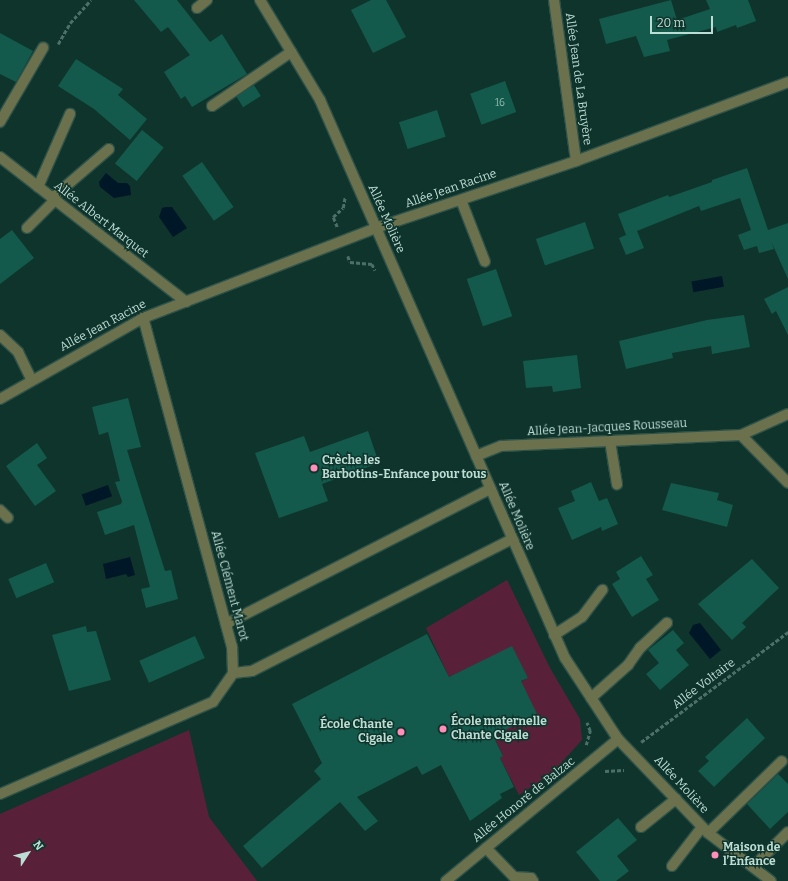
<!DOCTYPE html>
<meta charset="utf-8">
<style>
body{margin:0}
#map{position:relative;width:788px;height:881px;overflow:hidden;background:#0f342c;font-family:Bitter,serif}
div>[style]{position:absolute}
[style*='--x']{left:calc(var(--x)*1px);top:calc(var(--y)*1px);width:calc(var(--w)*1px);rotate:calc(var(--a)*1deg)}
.green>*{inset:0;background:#592139}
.water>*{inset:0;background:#001727;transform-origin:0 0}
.building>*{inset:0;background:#135a4c;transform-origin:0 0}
.path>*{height:2.5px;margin-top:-1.25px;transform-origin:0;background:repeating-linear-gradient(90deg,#4c6f67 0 4px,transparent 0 6px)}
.roads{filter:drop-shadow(1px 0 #2e524a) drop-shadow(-1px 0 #2e524a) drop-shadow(0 1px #2e524a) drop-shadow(0 -1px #2e524a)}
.minor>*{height:10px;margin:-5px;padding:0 5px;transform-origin:5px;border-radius:5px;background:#6b714c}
.dots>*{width:11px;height:11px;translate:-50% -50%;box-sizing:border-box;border:2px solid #0f342c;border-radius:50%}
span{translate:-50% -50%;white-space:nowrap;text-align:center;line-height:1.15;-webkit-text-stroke:3px #0f342c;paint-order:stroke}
.number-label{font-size:10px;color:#92bcb1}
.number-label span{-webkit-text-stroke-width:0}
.street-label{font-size:12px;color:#bcddd3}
.poi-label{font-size:12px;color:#bcddd3;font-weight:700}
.left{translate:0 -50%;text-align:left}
.right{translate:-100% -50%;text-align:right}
.north{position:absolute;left:8px;top:833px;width:40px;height:40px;-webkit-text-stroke:3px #0f342c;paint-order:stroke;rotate:54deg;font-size:11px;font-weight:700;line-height:16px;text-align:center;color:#bcddd3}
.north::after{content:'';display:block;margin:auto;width:14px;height:18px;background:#bcddd3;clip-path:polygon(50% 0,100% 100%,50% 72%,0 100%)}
.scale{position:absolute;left:650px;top:16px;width:63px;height:18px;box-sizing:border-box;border:2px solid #bcddd3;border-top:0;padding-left:5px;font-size:12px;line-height:14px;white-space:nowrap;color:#bcddd3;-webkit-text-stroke:3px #0f342c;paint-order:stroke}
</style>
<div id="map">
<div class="green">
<div style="clip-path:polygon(507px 580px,550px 668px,580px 719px,582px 740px,552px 773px,519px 795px,500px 758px,503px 756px,496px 741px,486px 746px,517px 684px,528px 678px,512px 647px,449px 677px,426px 628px)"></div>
<div style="clip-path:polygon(189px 730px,209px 817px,257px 881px,0 881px,0 814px)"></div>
</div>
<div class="water">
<div style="clip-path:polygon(106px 173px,118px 183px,127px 183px,130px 186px,131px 195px,114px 198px,100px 187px,99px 182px)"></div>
<div style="clip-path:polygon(166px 207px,172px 207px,187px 228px,173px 237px,159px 217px,162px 208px)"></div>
<div style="left:722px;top:276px;width:11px;height:31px;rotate:80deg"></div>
<div style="left:108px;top:485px;width:12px;height:28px;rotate:70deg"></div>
<div style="clip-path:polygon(130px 557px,135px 575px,128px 577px,126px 574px,106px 579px,103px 564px)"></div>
<div style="clip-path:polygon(700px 623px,721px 650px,710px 659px,689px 633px,693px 625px)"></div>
</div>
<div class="building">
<div style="clip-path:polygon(134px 0,177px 0,210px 42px,222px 34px,247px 74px,192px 107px,185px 96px,181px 99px,164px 72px,190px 55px,168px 27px,161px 32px)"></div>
<div style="clip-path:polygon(371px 0,386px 0,406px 37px,373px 53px,351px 10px)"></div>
<div style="clip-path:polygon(671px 0,677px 20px,710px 9px,706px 0,748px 0,756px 21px,737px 28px,736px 25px,717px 32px,716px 27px,667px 40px,670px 51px,644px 57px,636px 36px,606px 44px,599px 19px)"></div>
<div style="clip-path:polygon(0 33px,33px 51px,16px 82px,0 74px)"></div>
<div style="clip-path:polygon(76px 59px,123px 89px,118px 95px,147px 119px,130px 140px,94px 109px,58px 86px)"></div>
<div style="left:505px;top:81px;width:33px;height:37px;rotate:70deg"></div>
<div style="left:254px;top:85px;width:13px;height:21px;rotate:58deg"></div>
<div style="left:437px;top:110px;width:28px;height:40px;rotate:72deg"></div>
<div style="left:142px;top:130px;width:28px;height:43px;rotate:39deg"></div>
<div style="left:202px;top:162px;width:55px;height:24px;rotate:55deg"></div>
<div style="clip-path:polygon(747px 168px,768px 230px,788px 223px,788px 279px,771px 241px,774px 249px,759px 253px,757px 246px,744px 250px,738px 235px,751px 230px,740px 198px,701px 211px,699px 206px,637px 231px,644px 248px,626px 255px,619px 238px,626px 235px,618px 214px,668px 195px,669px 197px,712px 182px,712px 180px)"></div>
<div style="left:585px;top:222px;width:28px;height:52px;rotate:71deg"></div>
<div style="clip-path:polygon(12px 230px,34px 258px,0 284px,0 239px)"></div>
<div style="left:496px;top:269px;width:50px;height:31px;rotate:71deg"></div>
<div style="clip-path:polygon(788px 287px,788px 335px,776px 311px,772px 314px,764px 299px)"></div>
<div style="clip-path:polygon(744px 315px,750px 347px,712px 354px,711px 346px,672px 353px,673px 358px,626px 369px,619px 341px,707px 320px)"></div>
<div style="clip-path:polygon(577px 355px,581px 388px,553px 392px,552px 386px,526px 388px,523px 361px)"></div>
<div style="clip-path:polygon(128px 398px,141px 447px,127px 450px,165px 571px,171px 570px,178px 599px,146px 608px,141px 589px,150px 587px,134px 525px,105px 535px,97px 512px,121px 504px,122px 501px,115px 482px,120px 481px,108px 432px,99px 435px,92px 407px)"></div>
<div style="clip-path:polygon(368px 431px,379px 463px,322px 484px,328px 501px,279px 518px,255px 453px,304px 436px,310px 452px)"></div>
<div style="clip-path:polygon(37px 443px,47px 458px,37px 465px,56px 491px,35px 506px,6px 466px)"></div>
<div style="clip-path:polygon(591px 482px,599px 501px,607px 498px,618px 524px,602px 531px,601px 527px,572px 540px,558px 508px,575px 501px,571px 491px)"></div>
<div style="clip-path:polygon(671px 483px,719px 493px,717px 500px,733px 505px,727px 527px,662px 510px)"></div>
<div style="clip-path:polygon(641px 556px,653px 575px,646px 579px,659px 600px,632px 617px,612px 584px,620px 579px,616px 572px)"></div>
<div style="clip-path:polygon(752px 559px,779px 588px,742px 623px,746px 627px,732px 640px,698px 604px)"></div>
<div style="left:46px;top:563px;width:21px;height:41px;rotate:67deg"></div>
<div style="clip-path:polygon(86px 626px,87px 632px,96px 631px,111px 680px,69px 691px,52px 635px)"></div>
<div style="clip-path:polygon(673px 630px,684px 643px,676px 650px,689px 665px,660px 690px,646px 674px,659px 663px,648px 650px)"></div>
<div style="clip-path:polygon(427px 634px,449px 677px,512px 646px,528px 678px,521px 681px,537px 714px,493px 736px,503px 756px,500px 758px,514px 787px,500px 794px,502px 798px,470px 821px,441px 765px,422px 775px,417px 766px,357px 797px,378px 821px,365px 831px,340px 802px,262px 868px,243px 846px,321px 779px,314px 771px,322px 763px,292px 704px)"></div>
<div style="left:195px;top:636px;width:24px;height:61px;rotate:66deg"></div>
<div style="clip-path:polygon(747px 718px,765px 738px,714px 787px,698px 771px,709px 761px,705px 757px)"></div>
<div style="clip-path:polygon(778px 774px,788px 784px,788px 812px,770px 829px,747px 804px)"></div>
<div style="clip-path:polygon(618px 818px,637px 840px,617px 856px,629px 871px,616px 881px,600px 881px,576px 852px)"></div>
</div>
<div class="path">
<div style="--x:58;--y:44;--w:24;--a:-60"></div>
<div style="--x:70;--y:23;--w:31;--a:-48"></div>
<div style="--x:337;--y:227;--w:11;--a:-112"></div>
<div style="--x:333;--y:217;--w:13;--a:-42"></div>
<div style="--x:343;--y:208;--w:11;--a:-80"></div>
<div style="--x:348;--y:256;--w:6;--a:72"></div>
<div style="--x:350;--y:262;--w:22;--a:5"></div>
<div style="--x:372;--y:264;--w:7;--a:63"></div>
<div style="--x:641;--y:742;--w:184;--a:-36.8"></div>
<div style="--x:586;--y:745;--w:15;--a:-74"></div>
<div style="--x:590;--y:731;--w:9;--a:-111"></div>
<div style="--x:605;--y:771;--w:19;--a:-3"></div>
</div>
<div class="roads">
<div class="minor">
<div style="--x:260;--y:0;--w:117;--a:59"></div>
<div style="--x:320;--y:100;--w:609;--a:66.3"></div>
<div style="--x:565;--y:658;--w:97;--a:56.8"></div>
<div style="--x:618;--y:739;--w:130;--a:46.2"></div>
<div style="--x:708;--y:833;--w:79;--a:37.3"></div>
<div style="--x:554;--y:0;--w:162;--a:82.2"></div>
<div style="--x:197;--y:8;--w:13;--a:-39"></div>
<div style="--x:212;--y:106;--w:96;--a:-34.4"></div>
<div style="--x:0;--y:122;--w:86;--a:-59.8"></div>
<div style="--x:0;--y:157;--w:236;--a:37.9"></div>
<div style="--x:38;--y:187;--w:80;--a:-66.3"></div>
<div style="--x:52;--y:198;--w:75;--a:-40.7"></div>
<div style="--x:461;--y:200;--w:66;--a:68.8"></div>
<div style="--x:27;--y:228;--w:40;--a:-45"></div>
<div style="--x:0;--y:335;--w:25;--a:43"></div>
<div style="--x:18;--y:352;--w:30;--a:64"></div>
<div style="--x:0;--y:399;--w:164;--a:-29.5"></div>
<div style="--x:143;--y:318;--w:250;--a:-21.1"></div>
<div style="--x:376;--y:228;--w:211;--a:-18.5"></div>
<div style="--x:576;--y:161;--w:226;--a:-20.4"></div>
<div style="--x:741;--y:435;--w:67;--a:45.6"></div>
<div style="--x:610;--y:441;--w:44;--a:80.8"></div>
<div style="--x:476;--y:456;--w:27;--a:-22"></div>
<div style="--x:501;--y:446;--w:240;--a:-2.6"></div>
<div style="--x:741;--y:435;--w:51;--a:-24.1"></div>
<div style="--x:0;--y:510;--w:11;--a:45"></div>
<div style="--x:226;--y:624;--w:297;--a:-27.1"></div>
<div style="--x:554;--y:635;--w:33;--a:-33"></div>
<div style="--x:582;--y:617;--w:34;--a:-53"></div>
<div style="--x:233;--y:673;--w:19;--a:-6"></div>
<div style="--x:252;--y:671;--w:292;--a:-26.9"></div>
<div style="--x:591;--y:698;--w:50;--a:-41.7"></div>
<div style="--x:628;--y:665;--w:21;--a:-55"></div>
<div style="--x:640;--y:648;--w:37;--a:-43"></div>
<div style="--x:0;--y:794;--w:232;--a:-23.4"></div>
<div style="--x:213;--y:702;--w:35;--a:-55"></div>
<div style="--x:233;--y:673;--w:26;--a:-92"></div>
<div style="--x:232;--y:647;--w:341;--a:-105.1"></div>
<div style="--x:641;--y:827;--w:45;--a:-38.7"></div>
<div style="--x:708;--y:833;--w:103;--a:-44.2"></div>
<div style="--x:486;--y:848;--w:40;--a:46"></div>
<div style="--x:514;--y:877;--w:17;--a:3"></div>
<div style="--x:531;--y:878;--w:4;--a:56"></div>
<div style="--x:672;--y:866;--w:49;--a:-52.4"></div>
<div style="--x:753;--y:867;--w:49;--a:-45"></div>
<div style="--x:446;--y:881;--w:223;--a:-39.5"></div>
</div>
</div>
<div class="dots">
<div style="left:314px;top:468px;background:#ff8ebb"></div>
<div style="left:443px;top:729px;background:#ff8ebb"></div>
<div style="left:401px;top:732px;background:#ff8ebb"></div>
<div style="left:715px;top:855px;background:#ff8ebb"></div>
</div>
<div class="number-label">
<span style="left:500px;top:104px">16</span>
</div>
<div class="street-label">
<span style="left:578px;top:79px;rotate:82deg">Allée Jean de La Bruyère</span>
<span style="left:451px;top:189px;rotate:-19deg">Allée Jean Racine</span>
<span style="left:386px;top:219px;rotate:66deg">Allée Molière</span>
<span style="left:101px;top:220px;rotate:38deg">Allée Albert Marquet</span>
<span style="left:103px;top:326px;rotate:-28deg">Allée Jean Racine</span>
<span style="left:607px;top:428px;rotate:-3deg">Allée Jean-Jacques Rousseau</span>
<span style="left:516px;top:516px;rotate:67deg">Allée Molière</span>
<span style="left:229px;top:586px;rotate:75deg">Allée Clément Marot</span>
<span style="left:704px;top:684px;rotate:-37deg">Allée Voltaire</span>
<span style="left:681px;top:785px;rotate:47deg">Allée Molière</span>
<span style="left:524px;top:800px;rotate:-39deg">Allée Honoré de Balzac</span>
</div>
<div class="poi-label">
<span class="left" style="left:322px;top:468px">Crèche les<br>Barbotins-Enfance pour tous</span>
<span class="left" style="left:451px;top:729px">École maternelle<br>Chante Cigale</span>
<span class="right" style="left:393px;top:732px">École Chante<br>Cigale</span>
<span class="left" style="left:723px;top:855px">Maison de<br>l’Enfance</span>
</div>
<div class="north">N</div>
<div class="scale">20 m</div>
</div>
